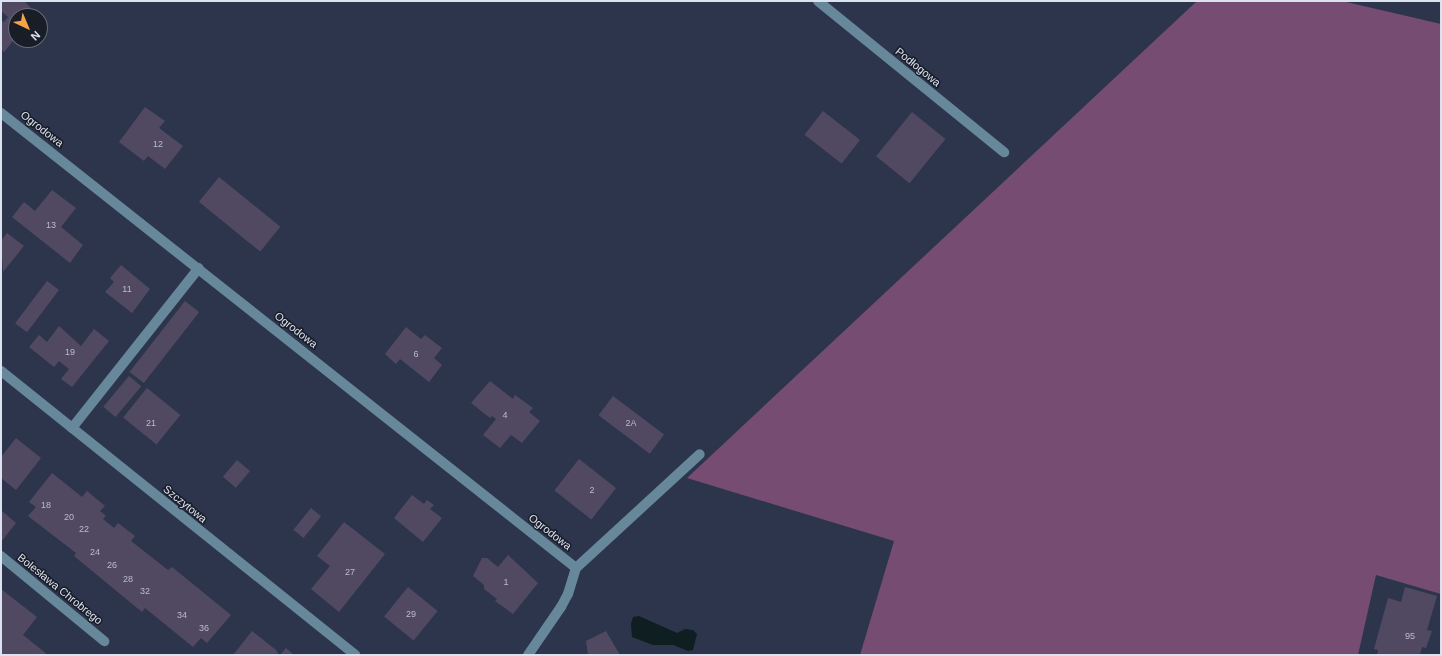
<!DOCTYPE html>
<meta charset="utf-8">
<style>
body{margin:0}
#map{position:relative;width:1442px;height:656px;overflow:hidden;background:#2c354c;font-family:Helvetica,sans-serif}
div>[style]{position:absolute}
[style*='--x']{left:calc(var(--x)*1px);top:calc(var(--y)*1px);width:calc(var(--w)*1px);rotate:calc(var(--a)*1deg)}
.green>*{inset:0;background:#774c72}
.water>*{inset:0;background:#0f1e20}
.building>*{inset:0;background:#514962;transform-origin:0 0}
.minor>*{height:10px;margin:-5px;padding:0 5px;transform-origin:5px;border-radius:5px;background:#67889b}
span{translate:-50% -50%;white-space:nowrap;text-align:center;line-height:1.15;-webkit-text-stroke:3px #191d28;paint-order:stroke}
.number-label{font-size:9px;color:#b8bccc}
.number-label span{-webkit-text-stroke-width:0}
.street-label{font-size:11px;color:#dbe2f0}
.frame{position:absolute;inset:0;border:2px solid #dbe2f0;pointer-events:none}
.north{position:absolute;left:8px;top:8px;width:40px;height:40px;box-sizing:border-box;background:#191d28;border:1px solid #676c78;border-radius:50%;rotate:136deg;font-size:11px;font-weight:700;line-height:16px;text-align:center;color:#dbe2f0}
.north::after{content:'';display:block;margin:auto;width:14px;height:18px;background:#f5a345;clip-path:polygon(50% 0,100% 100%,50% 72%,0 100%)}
</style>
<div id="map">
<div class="green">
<div style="clip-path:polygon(1197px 1px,1342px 1px,1441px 24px,1441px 594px,1376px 575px,1358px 655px,860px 655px,894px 541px,687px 478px)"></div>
</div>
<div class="water">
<div style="clip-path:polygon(639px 616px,677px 633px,685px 629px,693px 630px,697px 634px,693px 650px,688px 651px,673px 645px,653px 645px,632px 637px,631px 624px,633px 617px)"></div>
</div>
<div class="building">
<div style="clip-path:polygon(1px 1px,24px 1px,35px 12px,32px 16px,16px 16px,16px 37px,4px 52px,1px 49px,1px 20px,4px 22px,8px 17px,1px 11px)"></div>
<div style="clip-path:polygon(145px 107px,165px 121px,159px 128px,183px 146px,165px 169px,148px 156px,144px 161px,119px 142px)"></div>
<div style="left:823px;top:111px;width:47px;height:30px;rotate:38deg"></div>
<div style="left:912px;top:112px;width:43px;height:57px;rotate:39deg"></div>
<div style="left:219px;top:177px;width:79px;height:32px;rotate:39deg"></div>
<div style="clip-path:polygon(52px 190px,76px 208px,61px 227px,83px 245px,70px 263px,12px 217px,24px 202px,35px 211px)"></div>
<div style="clip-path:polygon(7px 233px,24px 246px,3px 272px,1px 241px)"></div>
<div style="clip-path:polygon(121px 265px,150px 289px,132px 313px,105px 292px,114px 282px,110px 278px)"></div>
<div style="left:47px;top:281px;width:15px;height:53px;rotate:37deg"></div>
<div style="left:185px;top:301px;width:18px;height:90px;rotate:38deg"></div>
<div style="clip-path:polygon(59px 326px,81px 346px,94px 329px,109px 341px,72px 387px,61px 379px,69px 369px,59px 361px,54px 367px,29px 347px,39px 335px,47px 342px)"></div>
<div style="clip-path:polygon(406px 327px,421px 339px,425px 335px,442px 348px,434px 358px,442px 365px,429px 382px,400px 359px,396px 364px,385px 354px)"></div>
<div style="left:129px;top:376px;width:16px;height:40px;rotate:40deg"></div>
<div style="clip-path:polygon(490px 381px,513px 399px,515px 395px,533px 408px,529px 412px,540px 421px,522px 443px,511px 435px,500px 448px,483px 435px,496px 419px,492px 416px,490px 418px,471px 403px)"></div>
<div style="left:147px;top:388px;width:43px;height:38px;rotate:39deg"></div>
<div style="left:613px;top:396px;width:64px;height:24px;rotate:37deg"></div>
<div style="clip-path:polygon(16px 438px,41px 458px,16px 490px,1px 478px,1px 457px)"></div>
<div style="left:579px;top:459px;width:47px;height:40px;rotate:38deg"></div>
<div style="left:237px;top:460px;width:17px;height:22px;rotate:40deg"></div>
<div style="clip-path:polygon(52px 473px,82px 497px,87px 491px,105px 506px,100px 511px,106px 516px,103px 519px,114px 528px,118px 523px,135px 536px,131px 541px,140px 548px,168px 570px,172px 567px,231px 615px,207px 643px,201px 638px,193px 647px,145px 608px,142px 612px,74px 556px,76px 553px,28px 516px,36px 507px,29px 502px)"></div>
<div style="clip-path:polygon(412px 495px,424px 504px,427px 500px,434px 505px,430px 509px,442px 518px,423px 542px,394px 518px)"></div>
<div style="left:311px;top:508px;width:13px;height:28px;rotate:39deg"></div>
<div style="clip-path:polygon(1px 510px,16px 523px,1px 542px)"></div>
<div style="clip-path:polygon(344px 522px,385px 554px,339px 612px,311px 589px,330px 566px,317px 556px)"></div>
<div style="clip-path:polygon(508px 555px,538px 583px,513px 614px,495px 601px,497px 599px,484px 589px,484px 585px,473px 576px,482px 558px,487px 558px,498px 567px)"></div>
<div style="left:408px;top:587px;width:38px;height:38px;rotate:39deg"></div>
<div style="clip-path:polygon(1405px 587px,1437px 596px,1427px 630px,1432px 631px,1426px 648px,1422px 647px,1420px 655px,1377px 655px,1378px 650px,1374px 649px,1388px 598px,1401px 602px)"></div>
<div style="clip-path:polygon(1px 589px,37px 617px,23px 635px,48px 655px,1px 655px)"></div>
<div style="clip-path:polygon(252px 631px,276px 650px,279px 655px,233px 655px)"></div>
<div style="clip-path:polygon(606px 631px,620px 655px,588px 655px,586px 641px)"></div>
<div style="clip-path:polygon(286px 648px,294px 655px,280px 655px)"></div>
</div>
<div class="minor">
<div style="--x:818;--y:1;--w:240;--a:39.1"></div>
<div style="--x:1;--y:113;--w:733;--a:38.35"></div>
<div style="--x:1;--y:371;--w:454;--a:38.7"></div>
<div style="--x:72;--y:428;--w:204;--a:-51.6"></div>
<div style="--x:1;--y:556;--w:134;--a:39.5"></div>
<div style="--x:528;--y:655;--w:58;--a:-55.5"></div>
<div style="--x:561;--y:607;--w:15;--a:-62"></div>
<div style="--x:568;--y:594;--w:27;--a:-73"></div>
<div style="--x:576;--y:568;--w:168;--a:-42.6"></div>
</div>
<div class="number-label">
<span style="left:158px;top:144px">12</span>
<span style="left:51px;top:225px">13</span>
<span style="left:127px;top:289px">11</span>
<span style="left:70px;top:352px">19</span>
<span style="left:416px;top:354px">6</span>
<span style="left:505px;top:415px">4</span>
<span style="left:151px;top:423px">21</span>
<span style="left:631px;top:423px">2A</span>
<span style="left:592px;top:490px">2</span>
<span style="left:46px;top:505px">18</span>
<span style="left:69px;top:517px">20</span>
<span style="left:84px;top:529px">22</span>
<span style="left:95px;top:552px">24</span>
<span style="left:112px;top:565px">26</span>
<span style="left:350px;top:572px">27</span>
<span style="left:128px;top:579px">28</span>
<span style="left:506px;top:582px">1</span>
<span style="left:145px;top:591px">32</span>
<span style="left:411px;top:614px">29</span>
<span style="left:182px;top:615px">34</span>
<span style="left:204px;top:628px">36</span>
<span style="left:1410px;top:636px">95</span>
</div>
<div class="street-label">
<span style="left:918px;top:67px;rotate:39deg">Podłogowa</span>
<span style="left:42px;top:129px;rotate:38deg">Ogrodowa</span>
<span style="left:296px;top:330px;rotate:38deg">Ogrodowa</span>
<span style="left:185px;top:504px;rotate:39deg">Szczytowa</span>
<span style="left:550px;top:532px;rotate:38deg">Ogrodowa</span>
<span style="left:60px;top:589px;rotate:39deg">Bolesława Chrobrego</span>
</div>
<div class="frame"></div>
<div class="north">N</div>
</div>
